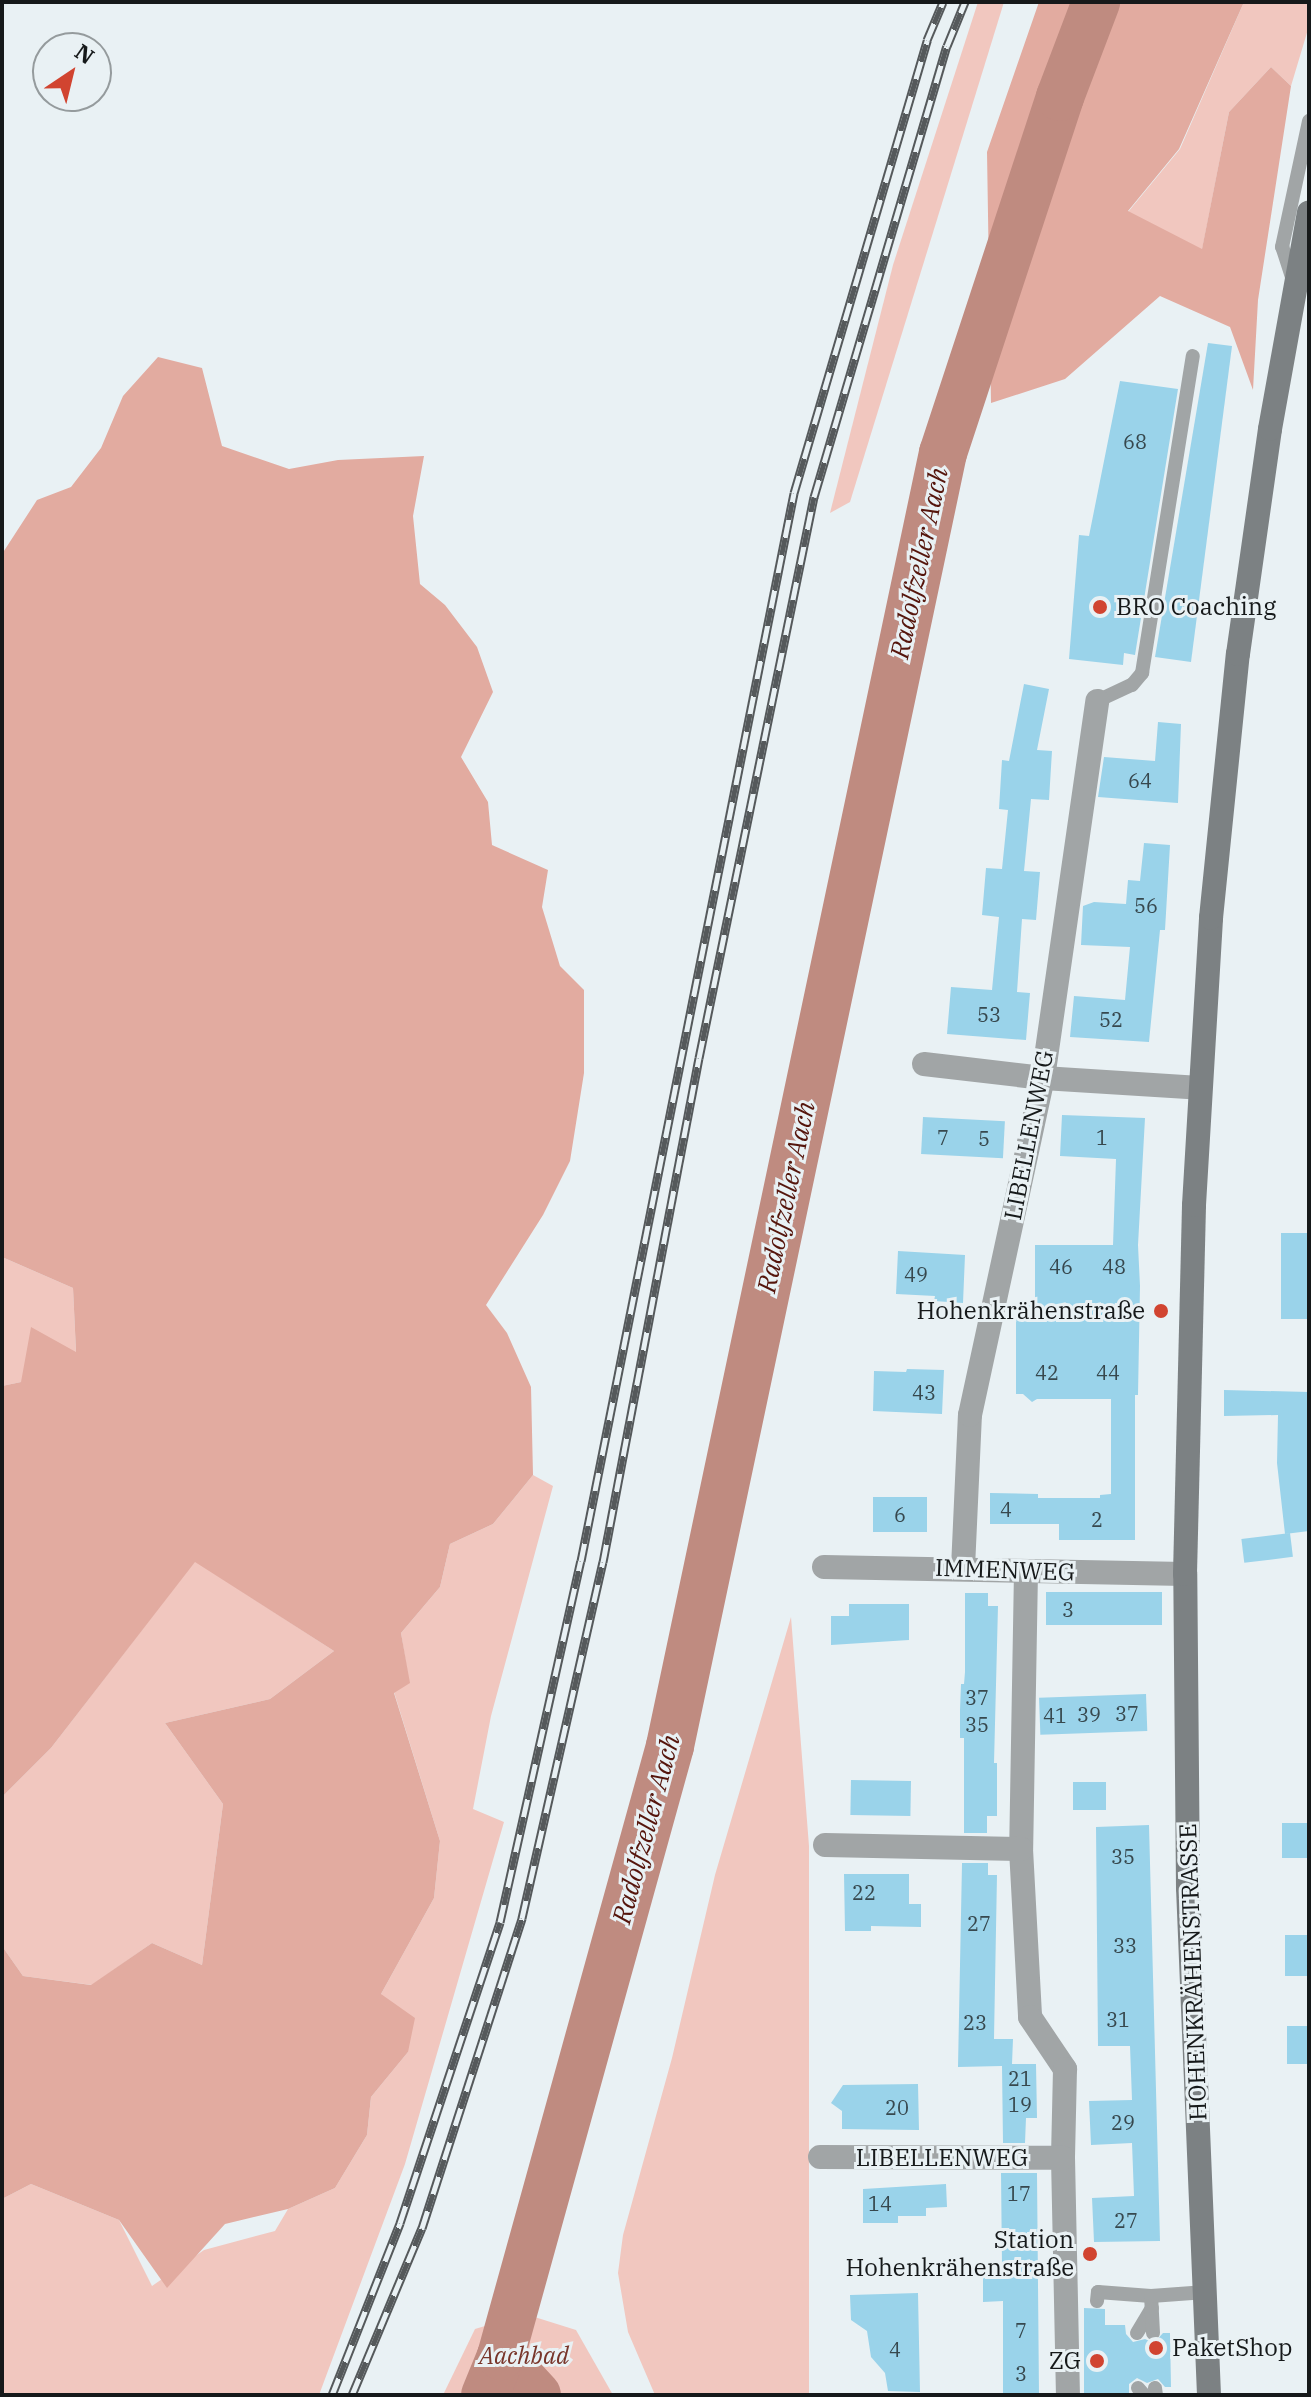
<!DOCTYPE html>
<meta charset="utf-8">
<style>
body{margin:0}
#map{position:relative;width:1311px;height:2397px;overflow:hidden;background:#e9f1f4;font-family:"IBM Plex Serif",serif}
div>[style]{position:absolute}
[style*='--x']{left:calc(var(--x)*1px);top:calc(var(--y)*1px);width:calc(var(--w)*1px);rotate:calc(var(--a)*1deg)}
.green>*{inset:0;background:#f1c7bf}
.forest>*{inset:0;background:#e2aba0}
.river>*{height:48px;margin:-24px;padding:0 24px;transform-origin:24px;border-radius:24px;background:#bf8b80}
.building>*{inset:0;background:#9ad3ea;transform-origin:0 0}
.service>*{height:14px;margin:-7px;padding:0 7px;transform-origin:7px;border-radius:7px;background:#a1a5a6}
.minor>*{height:24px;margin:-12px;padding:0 12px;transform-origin:12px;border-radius:12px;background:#a1a5a6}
.secondary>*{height:24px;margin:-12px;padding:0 12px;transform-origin:12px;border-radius:12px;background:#7c8183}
.rail>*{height:9px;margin-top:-4.5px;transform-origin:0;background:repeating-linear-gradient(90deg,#e9f1f4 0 18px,#55595b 0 36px);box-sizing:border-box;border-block:2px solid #55595b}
.dots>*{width:22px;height:22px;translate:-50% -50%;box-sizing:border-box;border:4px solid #e9f1f4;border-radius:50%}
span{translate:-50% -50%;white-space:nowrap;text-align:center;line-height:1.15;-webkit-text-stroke:6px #e9f1f4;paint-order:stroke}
.number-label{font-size:20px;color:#37484e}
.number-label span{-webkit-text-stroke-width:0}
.poi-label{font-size:24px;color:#16191a}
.left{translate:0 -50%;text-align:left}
.right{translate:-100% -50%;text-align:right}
.street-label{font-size:24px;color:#16191a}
.park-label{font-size:24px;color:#78352a;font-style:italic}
.water-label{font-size:26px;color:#55150c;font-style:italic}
.frame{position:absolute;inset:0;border:4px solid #16191a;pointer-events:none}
.north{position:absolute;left:32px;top:32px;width:80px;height:80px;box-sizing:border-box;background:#e9f1f4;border:2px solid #959b9d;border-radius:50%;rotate:35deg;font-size:22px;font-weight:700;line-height:32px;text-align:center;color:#16191a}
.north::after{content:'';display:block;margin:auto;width:28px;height:36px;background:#d14430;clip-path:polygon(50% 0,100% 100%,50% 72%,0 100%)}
</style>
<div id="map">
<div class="green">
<div style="clip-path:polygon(978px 2px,1004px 2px,850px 502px,830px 513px,893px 265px)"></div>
<div style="clip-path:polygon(1244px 2px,1309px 2px,1309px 26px,1291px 86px,1271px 67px,1229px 112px,1202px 250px,1128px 212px,1180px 149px)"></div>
<div style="clip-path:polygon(2px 1257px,73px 1288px,76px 1353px,21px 1382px,2px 1386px)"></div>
<div style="clip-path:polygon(533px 1475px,553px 1486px,491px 1716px,473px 1809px,504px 1822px,405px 2164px,319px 2395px,2px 2395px,2px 2199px,31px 2184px,119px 2220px,152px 2286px,204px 2250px,275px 2231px,288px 2209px,335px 2188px,367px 2135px,371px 2097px,408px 2052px,381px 1994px,434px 1898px,440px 1841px,394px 1692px,409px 1682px,401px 1633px,440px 1587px,450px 1544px,493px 1524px)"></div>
<div style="clip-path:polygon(195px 1561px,334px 1651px,270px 1699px,165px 1723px,223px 1804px,202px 1965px,152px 1943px,92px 1985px,23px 1976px,2px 1946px,2px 1797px,51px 1748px)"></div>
<div style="clip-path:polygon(791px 1617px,809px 1846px,809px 2395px,655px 2395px,628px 2332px,618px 2273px,623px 2235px,672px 2058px,715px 1875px)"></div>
<div style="clip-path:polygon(525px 2314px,576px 2330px,613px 2395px,443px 2395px,475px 2329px)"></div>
</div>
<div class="forest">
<div style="clip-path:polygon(1039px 2px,1244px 2px,1179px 149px,1128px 211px,1202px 249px,1229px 112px,1271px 67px,1291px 86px,1258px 300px,1253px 390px,1230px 327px,1160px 296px,1065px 379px,991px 403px,987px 152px)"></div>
<div style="clip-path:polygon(158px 357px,202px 368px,222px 446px,289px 469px,338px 460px,424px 456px,413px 516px,420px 584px,445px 605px,477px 647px,493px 692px,461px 757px,488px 802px,492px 845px,548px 870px,542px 907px,560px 966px,584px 990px,584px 1073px,570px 1161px,543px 1215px,486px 1305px,507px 1333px,531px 1387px,533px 1475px,493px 1524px,450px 1544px,440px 1587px,401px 1633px,410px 1683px,394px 1693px,440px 1841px,434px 1898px,381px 1994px,415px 2018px,408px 2052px,371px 2097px,367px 2135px,335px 2188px,288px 2209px,225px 2224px,167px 2288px,119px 2220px,31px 2184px,2px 2199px,2px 1946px,23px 1976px,91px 1985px,152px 1943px,202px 1965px,223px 1804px,165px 1723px,270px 1699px,334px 1651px,195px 1562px,51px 1748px,2px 1797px,2px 1386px,21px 1382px,31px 1327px,76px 1352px,73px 1288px,2px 1257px,2px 554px,37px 500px,71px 487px,101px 448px,123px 396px)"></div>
</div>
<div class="river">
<div style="--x:501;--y:2356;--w:53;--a:47.3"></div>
<div style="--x:485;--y:2395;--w:42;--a:-67.7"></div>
<div style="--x:501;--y:2356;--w:633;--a:-74.51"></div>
<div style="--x:670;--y:1746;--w:1322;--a:-78.08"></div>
<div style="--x:943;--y:453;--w:375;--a:-71.8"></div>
<div style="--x:1060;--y:97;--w:102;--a:-69.2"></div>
</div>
<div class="building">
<div style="clip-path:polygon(1208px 343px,1232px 346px,1191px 662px,1155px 657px)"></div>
<div style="clip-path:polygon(1120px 381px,1178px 389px,1135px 655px,1124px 653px,1123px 665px,1069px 659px,1079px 535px,1089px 536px)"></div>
<div style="clip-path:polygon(1024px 684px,1049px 689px,1037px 750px,1052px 751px,1049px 800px,1031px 799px,1024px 871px,1040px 872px,1036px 920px,1022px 919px,1017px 992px,1030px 993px,1026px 1040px,947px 1034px,951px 987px,992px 990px,999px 917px,982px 915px,986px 868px,1002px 869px,1008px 810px,999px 809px,1002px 760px,1009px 761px)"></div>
<div style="clip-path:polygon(1158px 722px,1181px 724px,1178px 803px,1098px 797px,1104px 757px,1155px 761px)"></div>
<div style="clip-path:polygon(1144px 843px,1170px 845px,1165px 930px,1160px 930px,1149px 1042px,1070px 1037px,1074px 996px,1125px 1000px,1130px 947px,1081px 945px,1083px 906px,1094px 902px,1126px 904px,1128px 880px,1140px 881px)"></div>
<div style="clip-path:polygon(1062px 1115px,1145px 1118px,1138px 1245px,1140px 1286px,1138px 1395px,1135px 1395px,1135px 1540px,1059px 1540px,1059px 1524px,990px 1524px,990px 1493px,1038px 1494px,1038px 1498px,1100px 1498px,1100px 1495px,1111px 1494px,1111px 1399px,1037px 1399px,1032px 1402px,1023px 1394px,1016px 1394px,1016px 1305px,1035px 1305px,1035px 1245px,1113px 1245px,1116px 1159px,1060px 1156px)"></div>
<div style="left:923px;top:1117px;width:82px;height:37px;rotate:3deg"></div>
<div style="left:1281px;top:1233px;width:26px;height:86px"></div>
<div style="clip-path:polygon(898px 1251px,965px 1255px,963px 1303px,934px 1301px,935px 1296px,896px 1294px)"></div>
<div style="clip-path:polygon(907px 1369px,944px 1370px,942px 1414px,873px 1411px,874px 1371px,906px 1372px)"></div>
<div style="clip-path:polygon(1224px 1390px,1309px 1392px,1309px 1531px,1285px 1534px,1277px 1463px,1278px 1415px,1224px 1416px)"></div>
<div style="left:873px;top:1497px;width:54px;height:35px"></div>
<div style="left:1290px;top:1533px;width:24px;height:49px;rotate:83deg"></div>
<div style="left:1046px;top:1592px;width:116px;height:33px"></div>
<div style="clip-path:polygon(965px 1593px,988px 1593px,988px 1606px,998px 1606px,994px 1763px,997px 1763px,997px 1816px,987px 1816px,987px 1833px,964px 1833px,964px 1738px,960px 1738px,960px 1710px,961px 1684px,964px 1684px,965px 1672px)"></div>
<div style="clip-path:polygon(849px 1604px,909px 1604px,909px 1640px,831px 1645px,831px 1616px,849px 1616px)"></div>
<div style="left:1146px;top:1694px;width:37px;height:107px;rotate:88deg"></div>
<div style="left:851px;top:1780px;width:60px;height:35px;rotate:1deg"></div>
<div style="left:1073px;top:1782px;width:33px;height:28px"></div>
<div style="left:1309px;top:1823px;width:35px;height:27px;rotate:90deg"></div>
<div style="clip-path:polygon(1149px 1825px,1160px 2241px,1094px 2242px,1092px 2198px,1134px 2196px,1132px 2143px,1091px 2145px,1089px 2101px,1132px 2100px,1130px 2046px,1098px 2046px,1096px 1827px)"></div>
<div style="clip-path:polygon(962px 1863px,988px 1863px,988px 1875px,997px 1875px,994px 2039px,1013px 2039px,1012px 2064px,1036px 2064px,1037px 2118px,1026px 2118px,1025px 2143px,1003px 2143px,1002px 2066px,958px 2067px)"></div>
<div style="clip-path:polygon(844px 1874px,909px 1874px,909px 1904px,921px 1904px,921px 1927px,871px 1926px,871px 1931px,845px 1931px)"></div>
<div style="left:1285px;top:1935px;width:24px;height:41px"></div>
<div style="left:1287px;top:2026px;width:22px;height:38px"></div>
<div style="clip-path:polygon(918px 2084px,919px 2130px,842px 2129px,842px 2111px,831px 2103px,843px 2085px)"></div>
<div style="clip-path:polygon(1001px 2173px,1037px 2173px,1039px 2395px,1003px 2395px,1003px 2301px,983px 2302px,983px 2267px,1002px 2267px)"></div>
<div style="clip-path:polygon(946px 2184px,947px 2207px,926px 2208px,926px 2216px,898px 2216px,898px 2223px,863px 2223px,863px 2189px)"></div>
<div style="clip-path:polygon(918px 2293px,920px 2392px,888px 2391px,885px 2373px,871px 2357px,867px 2331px,851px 2320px,850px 2295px)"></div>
<div style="clip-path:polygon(1084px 2308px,1105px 2309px,1105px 2325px,1125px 2325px,1126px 2334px,1133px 2342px,1145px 2339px,1154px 2343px,1163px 2333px,1170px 2333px,1171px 2387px,1165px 2387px,1158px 2379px,1147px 2383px,1137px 2378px,1129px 2384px,1129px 2395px,1084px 2395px)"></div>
</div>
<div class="service">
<div style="--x:1293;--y:280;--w:35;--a:-108"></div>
<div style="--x:1282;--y:247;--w:129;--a:-77.9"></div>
<div style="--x:1097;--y:701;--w:38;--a:-25"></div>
<div style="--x:1132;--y:685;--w:16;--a:-50"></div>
<div style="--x:1142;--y:673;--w:321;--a:-80.9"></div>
<div style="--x:1097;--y:2301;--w:9;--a:-84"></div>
<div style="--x:1098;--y:2292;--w:53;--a:4.3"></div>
<div style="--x:1137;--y:2333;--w:29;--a:-59"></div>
<div style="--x:1153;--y:2333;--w:37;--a:-93"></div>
<div style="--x:1151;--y:2296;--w:55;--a:-4.2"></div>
<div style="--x:1138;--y:2388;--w:9;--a:49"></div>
<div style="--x:1155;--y:2388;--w:7;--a:82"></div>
</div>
<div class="minor">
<div style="--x:924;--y:1064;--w:120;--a:6.7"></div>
<div style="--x:1043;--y:1078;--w:157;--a:3.6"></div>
<div style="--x:824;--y:1567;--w:361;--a:1.1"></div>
<div style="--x:963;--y:1568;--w:153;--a:-87.4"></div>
<div style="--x:970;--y:1415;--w:345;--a:-77.8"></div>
<div style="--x:1043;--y:1078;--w:381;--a:-81.8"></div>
<div style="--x:1026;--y:1571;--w:278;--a:91"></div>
<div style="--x:1021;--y:1849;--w:168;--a:86.9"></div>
<div style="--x:1030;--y:2017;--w:63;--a:56.1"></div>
<div style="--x:1065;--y:2069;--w:89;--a:91.3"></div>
<div style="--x:1063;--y:2158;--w:237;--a:88.8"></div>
<div style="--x:825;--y:1845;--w:196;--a:1.2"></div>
<div style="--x:820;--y:2157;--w:243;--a:0.2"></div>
</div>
<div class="secondary">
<div style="--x:1209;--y:2395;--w:507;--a:-92.37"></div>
<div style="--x:1188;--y:1888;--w:314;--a:-90.5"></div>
<div style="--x:1185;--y:1574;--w:369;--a:-88.6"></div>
<div style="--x:1194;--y:1205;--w:288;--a:-86.6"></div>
<div style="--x:1211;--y:918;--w:265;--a:-84.2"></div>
<div style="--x:1238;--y:654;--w:227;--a:-81.9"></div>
<div style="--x:1270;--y:429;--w:220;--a:-79.8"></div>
</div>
<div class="rail">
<div style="--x:332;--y:2395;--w:185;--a:-68.4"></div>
<div style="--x:400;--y:2223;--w:317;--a:-71.6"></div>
<div style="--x:500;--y:1922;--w:370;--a:-77.4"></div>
<div style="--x:581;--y:1561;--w:1089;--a:-78.72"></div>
<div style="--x:794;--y:493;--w:472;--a:-73.6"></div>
<div style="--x:927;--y:40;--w:41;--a:-67.2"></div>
<div style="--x:352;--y:2395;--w:181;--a:-67.3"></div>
<div style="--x:422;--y:2228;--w:326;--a:-72.1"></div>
<div style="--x:522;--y:1918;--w:365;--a:-77.2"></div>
<div style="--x:603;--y:1562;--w:513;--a:-79.22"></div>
<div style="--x:699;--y:1058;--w:573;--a:-78.42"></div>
<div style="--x:814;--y:497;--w:470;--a:-73.6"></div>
<div style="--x:947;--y:46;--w:48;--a:-67.8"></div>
</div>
<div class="dots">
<div style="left:1100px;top:607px;background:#d14430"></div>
<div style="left:1161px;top:1311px;background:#d14430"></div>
<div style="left:1090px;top:2254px;background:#d14430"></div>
<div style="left:1156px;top:2348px;background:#d14430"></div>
<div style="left:1097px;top:2361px;background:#d14430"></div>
</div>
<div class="number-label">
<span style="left:1135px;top:441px">68</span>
<span style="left:1140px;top:780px">64</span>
<span style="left:1146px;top:905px">56</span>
<span style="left:989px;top:1014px">53</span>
<span style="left:1111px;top:1019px">52</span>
<span style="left:943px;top:1137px">7</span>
<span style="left:1102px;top:1137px">1</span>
<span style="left:984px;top:1138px">5</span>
<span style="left:1061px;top:1266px">46</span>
<span style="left:1114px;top:1266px">48</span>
<span style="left:916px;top:1274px">49</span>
<span style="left:1047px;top:1372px">42</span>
<span style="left:1108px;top:1372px">44</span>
<span style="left:924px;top:1392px">43</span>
<span style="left:1006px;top:1509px">4</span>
<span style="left:900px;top:1514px">6</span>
<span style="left:1097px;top:1519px">2</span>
<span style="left:1068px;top:1609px">3</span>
<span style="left:977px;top:1697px">37</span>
<span style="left:1127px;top:1713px">37</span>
<span style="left:1089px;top:1714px">39</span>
<span style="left:1055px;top:1715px">41</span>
<span style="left:977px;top:1724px">35</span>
<span style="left:1123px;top:1856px">35</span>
<span style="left:864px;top:1892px">22</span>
<span style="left:979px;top:1923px">27</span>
<span style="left:1125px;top:1945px">33</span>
<span style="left:1118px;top:2019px">31</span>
<span style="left:975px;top:2022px">23</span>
<span style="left:1020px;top:2078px">21</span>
<span style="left:1020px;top:2104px">19</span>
<span style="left:897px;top:2107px">20</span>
<span style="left:1123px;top:2122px">29</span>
<span style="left:1019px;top:2193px">17</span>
<span style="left:880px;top:2203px">14</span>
<span style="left:1126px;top:2220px">27</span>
<span style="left:1021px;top:2330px">7</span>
<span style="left:895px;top:2349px">4</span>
<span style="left:1021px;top:2373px">3</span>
</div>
<div class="poi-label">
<span class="left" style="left:1116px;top:607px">BRO Coaching</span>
<span class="right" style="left:1145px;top:1311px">Hohenkrähenstraße</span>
<span class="right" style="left:1074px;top:2254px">Station<br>Hohenkrähenstraße</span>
<span class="left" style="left:1172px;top:2348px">PaketShop</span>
<span class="right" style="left:1081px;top:2361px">ZG</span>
</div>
<div class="street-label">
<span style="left:1029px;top:1135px;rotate:-79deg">LIBELLENWEG</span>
<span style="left:1005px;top:1570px;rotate:2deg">IMMENWEG</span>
<span style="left:1193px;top:1972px;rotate:-92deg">HOHENKRÄHENSTRASSE</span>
<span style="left:942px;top:2158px">LIBELLENWEG</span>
</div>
<div class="park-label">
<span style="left:524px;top:2356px">Aachbad</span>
</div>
<div class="water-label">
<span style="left:919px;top:563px;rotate:-78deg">Radolfzeller Aach</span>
<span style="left:786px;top:1197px;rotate:-78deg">Radolfzeller Aach</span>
<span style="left:646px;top:1829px;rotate:-75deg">Radolfzeller Aach</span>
</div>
<div class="frame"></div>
<div class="north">N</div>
</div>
